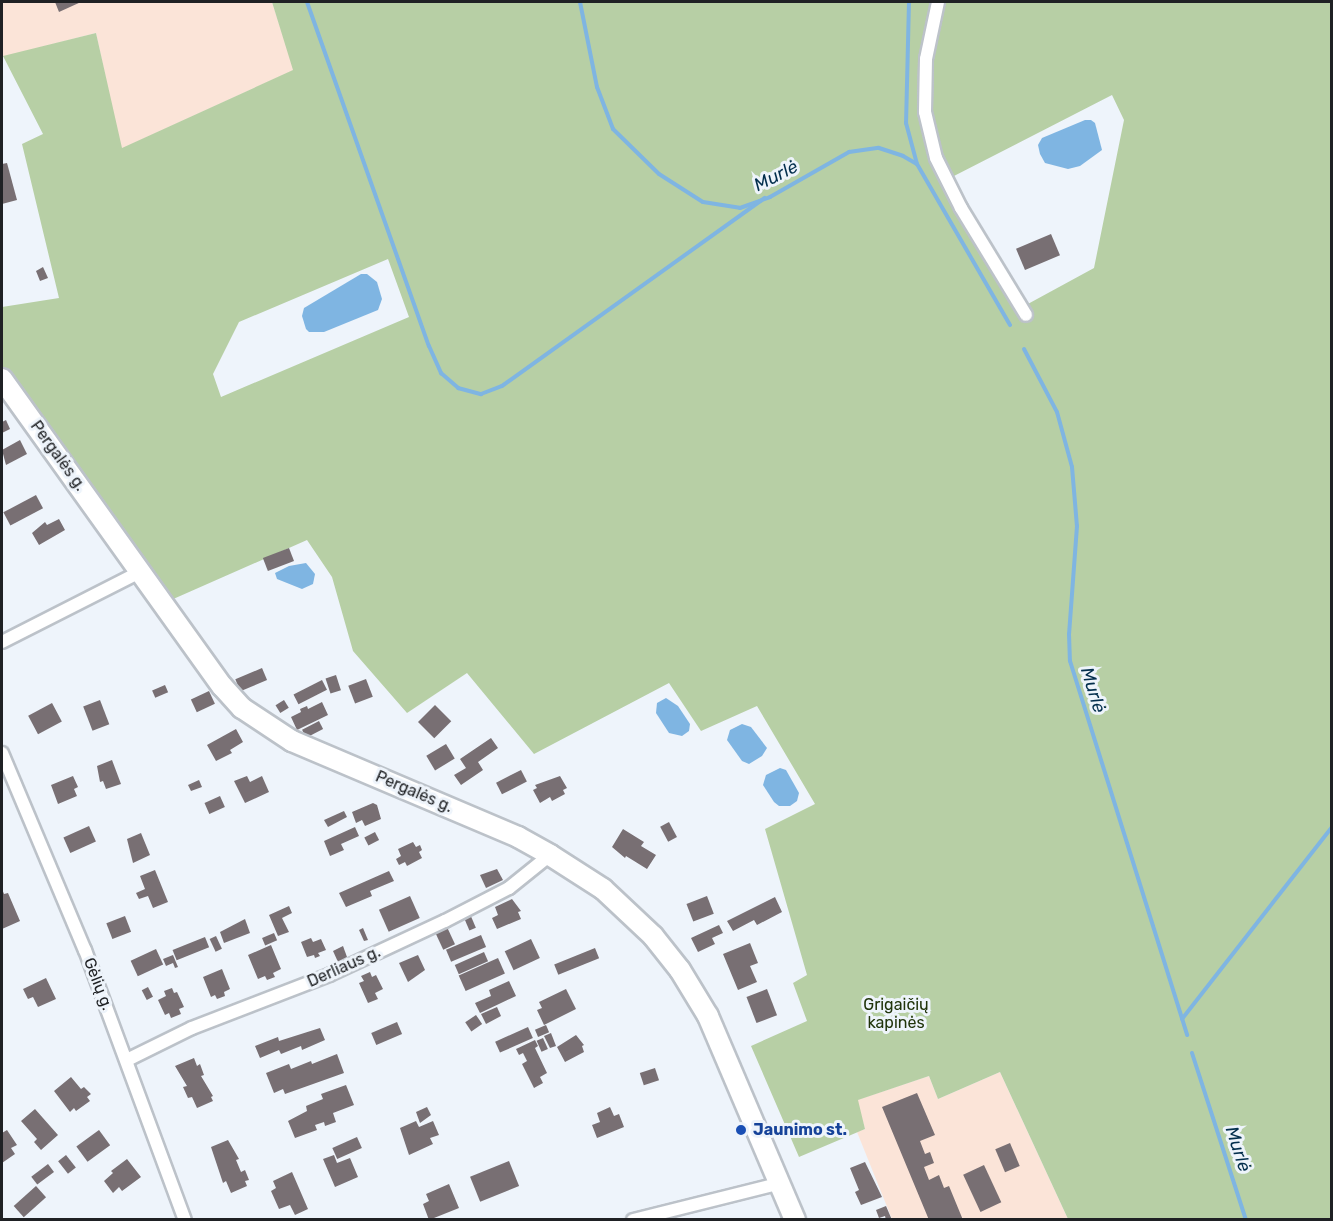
<!DOCTYPE html>
<meta charset="utf-8">
<style>
body{margin:0}
#map{position:relative;width:1333px;height:1221px;overflow:hidden;background:#eef4fb;font-family:Rubik,sans-serif}
div>[style]{position:absolute}
[style*='--x']{left:calc(var(--x)*1px);top:calc(var(--y)*1px);width:calc(var(--w)*1px);rotate:calc(var(--a)*1deg)}
.industrial>*{inset:0;background:#fbe4d8}
.green>*{inset:0;background:#b7cfa5}
.water>*{inset:0;background:#7fb5e2}
.stream>*{height:4px;margin:-2px;padding:0 2px;transform-origin:2px;border-radius:2px;background:#7fb5e2}
.building>*{inset:0;background:#786f73;transform-origin:0 0}
.roads{filter:drop-shadow(2px 0 #bcc2c9) drop-shadow(-2px 0 #bcc2c9) drop-shadow(0 2px #bcc2c9) drop-shadow(0 -2px #bcc2c9)}
.street>*{height:12px;margin:-6px;padding:0 6px;transform-origin:6px;border-radius:6px;background:#fff}
.primary>*{height:20px;margin:-10px;padding:0 10px;transform-origin:10px;border-radius:10px;background:#fff}
.dots>*{width:16px;height:16px;translate:-50% -50%;box-sizing:border-box;border:3px solid #eef4fb;border-radius:50%}
span{translate:-50% -50%;white-space:nowrap;text-align:center;line-height:1.15;-webkit-text-stroke:6px #eef4fb;paint-order:stroke}
.street-label{font-size:16px;color:#1f2124}
.park-label{font-size:16px;color:#20340a}
.transit-label{font-size:16px;color:#164399;font-weight:700}
.left{translate:0 -50%;text-align:left}
.water-label{font-size:18px;color:#032f4d;font-style:italic}
.frame{position:absolute;inset:0;border:3px solid #1f2124;pointer-events:none}
</style>
<div id="map">
<div class="industrial">
<div style="clip-path:polygon(2px 2px,272px 2px,294px 70px,121px 149px,96px 33px,2px 57px)"></div>
<div style="clip-path:polygon(1000px 1072px,1068px 1219px,892px 1219px,857px 1132px,865px 1129px,857px 1100px,929px 1076px,938px 1099px)"></div>
</div>
<div class="green">
<div style="clip-path:polygon(evenodd,272px 2px,1331px 2px,1331px 1219px,1068px 1219px,1000px 1072px,938px 1099px,929px 1076px,858px 1100px,865px 1129px,799px 1157px,751px 1046px,807px 1021px,793px 983px,807px 975px,765px 829px,815px 804px,757px 706px,701px 731px,669px 683px,534px 754px,467px 673px,407px 713px,353px 651px,332px 577px,307px 540px,171px 600px,2px 366px,2px 307px,59px 298px,22px 144px,43px 134px,3px 56px,96px 33px,122px 148px,293px 70px,272px 2px,1112px 95px,1124px 120px,1094px 268px,1026px 305px,952px 177px,1112px 95px,272px 2px,388px 259px,409px 317px,221px 397px,213px 374px,239px 322px,388px 259px)"></div>
</div>
<div class="water">
<div style="clip-path:polygon(1085px 120px,1091px 120px,1095px 123px,1102px 150px,1080px 166px,1068px 169px,1045px 163px,1040px 154px,1038px 145px,1042px 138px)"></div>
<div style="clip-path:polygon(361px 274px,367px 274px,377px 282px,382px 299px,378px 310px,324px 332px,309px 332px,306px 329px,302px 316px,304px 308px)"></div>
<div style="clip-path:polygon(306px 563px,315px 574px,313px 584px,302px 589px,277px 579px,275px 573px,289px 566px)"></div>
<div style="clip-path:polygon(666px 698px,678px 706px,690px 724px,689px 731px,682px 736px,669px 733px,656px 713px,657px 703px)"></div>
<div style="clip-path:polygon(742px 724px,751px 727px,767px 748px,762px 756px,749px 764px,742px 761px,727px 740px,730px 730px)"></div>
<div style="clip-path:polygon(780px 768px,786px 770px,799px 793px,797px 801px,790px 806px,779px 806px,774px 802px,763px 785px,766px 775px)"></div>
</div>
<div class="stream">
<div style="--x:307;--y:2;--w:365;--a:70.5"></div>
<div style="--x:429;--y:346;--w:30;--a:66"></div>
<div style="--x:441;--y:373;--w:23;--a:41"></div>
<div style="--x:458;--y:388;--w:24;--a:15"></div>
<div style="--x:481;--y:394;--w:22;--a:-21"></div>
<div style="--x:502;--y:386;--w:323;--a:-35.6"></div>
<div style="--x:580;--y:2;--w:87;--a:78.7"></div>
<div style="--x:597;--y:87;--w:45;--a:69.1"></div>
<div style="--x:613;--y:129;--w:64;--a:44.4"></div>
<div style="--x:659;--y:174;--w:52;--a:32.5"></div>
<div style="--x:703;--y:202;--w:37;--a:9"></div>
<div style="--x:740;--y:208;--w:32;--a:-20"></div>
<div style="--x:770;--y:197;--w:91;--a:-29.7"></div>
<div style="--x:849;--y:152;--w:30;--a:-8"></div>
<div style="--x:879;--y:148;--w:25;--a:18"></div>
<div style="--x:903;--y:156;--w:16;--a:30"></div>
<div style="--x:917;--y:164;--w:186;--a:60"></div>
<div style="--x:909;--y:2;--w:121;--a:91.4"></div>
<div style="--x:906;--y:123;--w:42;--a:75"></div>
<div style="--x:1024;--y:349;--w:71;--a:62.4"></div>
<div style="--x:1057;--y:412;--w:57;--a:74.7"></div>
<div style="--x:1072;--y:467;--w:59;--a:85.2"></div>
<div style="--x:1077;--y:526;--w:108;--a:94.2"></div>
<div style="--x:1069;--y:634;--w:27;--a:88"></div>
<div style="--x:1070;--y:661;--w:392;--a:72.6"></div>
<div style="--x:1182;--y:1019;--w:244;--a:-52"></div>
<div style="--x:1192;--y:1053;--w:176;--a:72.1"></div>
</div>
<div class="building">
<div style="clip-path:polygon(55px 2px,81px 2px,59px 12px)"></div>
<div style="clip-path:polygon(7px 163px,17px 200px,2px 204px,2px 164px)"></div>
<div style="left:1051px;top:234px;width:23px;height:38px;rotate:67deg"></div>
<div style="clip-path:polygon(43px 267px,48px 278px,40px 281px,36px 271px)"></div>
<div style="clip-path:polygon(6px 420px,10px 429px,2px 433px,2px 422px)"></div>
<div style="clip-path:polygon(20px 440px,27px 454px,6px 465px,2px 450px)"></div>
<div style="left:36px;top:495px;width:15px;height:37px;rotate:62deg"></div>
<div style="clip-path:polygon(59px 519px,65px 530px,39px 545px,32px 533px,45px 522px,47px 525px)"></div>
<div style="left:289px;top:548px;width:14px;height:28px;rotate:69deg"></div>
<div style="left:262px;top:668px;width:13px;height:29px;rotate:67deg"></div>
<div style="left:336px;top:675px;width:16px;height:11px;rotate:72deg"></div>
<div style="left:366px;top:679px;width:19px;height:19px;rotate:69deg"></div>
<div style="left:322px;top:680px;width:11px;height:32px;rotate:63deg"></div>
<div style="left:165px;top:685px;width:8px;height:14px;rotate:67deg"></div>
<div style="left:209px;top:691px;width:14px;height:20px;rotate:65deg"></div>
<div style="left:100px;top:700px;width:26px;height:18px;rotate:69deg"></div>
<div style="left:284px;top:700px;width:9px;height:10px;rotate:58deg"></div>
<div style="clip-path:polygon(322px 702px,328px 715px,297px 730px,291px 717px,301px 712px,300px 709px,307px 706px,308px 709px)"></div>
<div style="left:52px;top:703px;width:21px;height:27px;rotate:62deg"></div>
<div style="left:435px;top:705px;width:23px;height:24px;rotate:45deg"></div>
<div style="left:319px;top:721px;width:9px;height:19px;rotate:63deg"></div>
<div style="clip-path:polygon(236px 729px,243px 742px,230px 750px,232px 753px,216px 761px,207px 745px)"></div>
<div style="clip-path:polygon(491px 738px,498px 748px,478px 762px,483px 770px,461px 785px,454px 775px,466px 768px,460px 759px)"></div>
<div style="left:446px;top:744px;width:17px;height:23px;rotate:59deg"></div>
<div style="clip-path:polygon(112px 760px,121px 784px,106px 789px,103px 781px,100px 782px,97px 766px)"></div>
<div style="left:521px;top:770px;width:13px;height:28px;rotate:63deg"></div>
<div style="clip-path:polygon(73px 776px,78px 787px,74px 789px,77px 796px,58px 804px,51px 785px)"></div>
<div style="clip-path:polygon(247px 776px,250px 782px,262px 776px,269px 792px,245px 803px,234px 781px)"></div>
<div style="clip-path:polygon(560px 776px,567px 788px,563px 790px,565px 794px,552px 801px,550px 797px,540px 803px,533px 790px,537px 788px,535px 785px)"></div>
<div style="clip-path:polygon(199px 780px,202px 787px,191px 791px,188px 785px)"></div>
<div style="left:220px;top:796px;width:12px;height:17px;rotate:66deg"></div>
<div style="clip-path:polygon(373px 803px,377px 805px,381px 819px,365px 826px,362px 820px,356px 823px,352px 812px)"></div>
<div style="clip-path:polygon(344px 811px,347px 817px,328px 827px,324px 820px)"></div>
<div style="left:669px;top:822px;width:17px;height:10px;rotate:62deg"></div>
<div style="left:89px;top:826px;width:17px;height:28px;rotate:66deg"></div>
<div style="clip-path:polygon(355px 827px,359px 836px,341px 844px,344px 850px,330px 856px,324px 841px)"></div>
<div style="clip-path:polygon(623px 829px,644px 842px,641px 846px,656px 855px,647px 869px,626px 856px,625px 858px,612px 847px)"></div>
<div style="left:375px;top:832px;width:9px;height:12px;rotate:63deg"></div>
<div style="clip-path:polygon(141px 833px,150px 855px,133px 863px,127px 839px)"></div>
<div style="clip-path:polygon(413px 842px,416px 847px,420px 845px,422px 850px,419px 852px,422px 858px,407px 866px,405px 862px,399px 865px,396px 859px,401px 856px,398px 849px)"></div>
<div style="clip-path:polygon(497px 869px,503px 880px,486px 888px,480px 875px)"></div>
<div style="clip-path:polygon(155px 870px,168px 902px,153px 908px,148px 896px,139px 899px,136px 893px,145px 889px,140px 876px)"></div>
<div style="clip-path:polygon(389px 871px,394px 881px,370px 891px,372px 896px,346px 907px,339px 893px)"></div>
<div style="clip-path:polygon(2px 889px,4px 894px,8px 893px,20px 921px,2px 929px)"></div>
<div style="left:410px;top:896px;width:24px;height:34px;rotate:66deg"></div>
<div style="left:707px;top:896px;width:19px;height:22px;rotate:69deg"></div>
<div style="clip-path:polygon(775px 897px,782px 912px,757px 925px,754px 920px,733px 931px,727px 921px)"></div>
<div style="clip-path:polygon(512px 899px,521px 911px,518px 912px,521px 919px,497px 929px,492px 918px,498px 915px,495px 907px)"></div>
<div style="clip-path:polygon(289px 906px,292px 913px,282px 918px,289px 932px,278px 936px,269px 915px)"></div>
<div style="left:470px;top:914px;width:15px;height:7px;rotate:67deg"></div>
<div style="left:125px;top:916px;width:17px;height:20px;rotate:69deg"></div>
<div style="clip-path:polygon(245px 919px,250px 933px,224px 943px,220px 932px)"></div>
<div style="clip-path:polygon(719px 925px,723px 933px,712px 938px,715px 944px,698px 952px,691px 938px)"></div>
<div style="left:447px;top:927px;width:19px;height:13px;rotate:65deg"></div>
<div style="clip-path:polygon(363px 928px,368px 940px,364px 941px,359px 930px)"></div>
<div style="left:274px;top:933px;width:8px;height:13px;rotate:67deg"></div>
<div style="left:481px;top:935px;width:13px;height:38px;rotate:67deg"></div>
<div style="left:216px;top:936px;width:14px;height:7px;rotate:65deg"></div>
<div style="left:205px;top:937px;width:11px;height:35px;rotate:68deg"></div>
<div style="clip-path:polygon(311px 938px,313px 942px,321px 939px,326px 950px,318px 953px,320px 956px,315px 958px,314px 955px,307px 957px,301px 942px)"></div>
<div style="left:531px;top:939px;width:21px;height:29px;rotate:65deg"></div>
<div style="clip-path:polygon(750px 943px,758px 963px,750px 966px,757px 982px,738px 990px,723px 954px)"></div>
<div style="clip-path:polygon(271px 945px,281px 969px,273px 973px,275px 977px,267px 980px,265px 976px,258px 979px,248px 955px)"></div>
<div style="clip-path:polygon(343px 946px,347px 957px,338px 962px,333px 951px)"></div>
<div style="left:595px;top:948px;width:11px;height:44px;rotate:68deg"></div>
<div style="left:156px;top:949px;width:17px;height:28px;rotate:65deg"></div>
<div style="left:484px;top:952px;width:10px;height:32px;rotate:66deg"></div>
<div style="clip-path:polygon(173px 955px,178px 967px,175px 968px,173px 963px,166px 966px,163px 959px)"></div>
<div style="clip-path:polygon(418px 955px,425px 970px,408px 982px,399px 963px)"></div>
<div style="left:498px;top:958px;width:17px;height:43px;rotate:66deg"></div>
<div style="clip-path:polygon(222px 969px,230px 989px,224px 992px,225px 996px,217px 999px,215px 995px,211px 997px,203px 977px)"></div>
<div style="clip-path:polygon(370px 972px,372px 977px,376px 975px,383px 989px,375px 993px,378px 999px,368px 1003px,359px 983px,364px 981px,361px 976px)"></div>
<div style="clip-path:polygon(46px 978px,56px 999px,38px 1007px,33px 997px,28px 999px,23px 989px)"></div>
<div style="clip-path:polygon(509px 981px,516px 996px,480px 1013px,475px 1003px,491px 996px,489px 990px)"></div>
<div style="left:148px;top:987px;width:11px;height:7px;rotate:63deg"></div>
<div style="clip-path:polygon(172px 988px,174px 993px,177px 992px,184px 1007px,179px 1009px,181px 1014px,171px 1018px,169px 1013px,165px 1015px,158px 1000px,166px 996px,164px 991px)"></div>
<div style="clip-path:polygon(566px 989px,576px 1009px,544px 1025px,537px 1010px,542px 1008px,539px 1002px)"></div>
<div style="left:767px;top:989px;width:28px;height:22px;rotate:69deg"></div>
<div style="clip-path:polygon(497px 1007px,501px 1016px,486px 1024px,481px 1014px)"></div>
<div style="left:476px;top:1015px;width:11px;height:13px;rotate:56deg"></div>
<div style="left:397px;top:1022px;width:13px;height:28px;rotate:67deg"></div>
<div style="left:546px;top:1025px;width:8px;height:12px;rotate:67deg"></div>
<div style="left:528px;top:1027px;width:12px;height:36px;rotate:66deg"></div>
<div style="clip-path:polygon(320px 1028px,325px 1040px,302px 1050px,301px 1046px,281px 1054px,279px 1050px,260px 1058px,255px 1046px,278px 1037px,279px 1041px)"></div>
<div style="clip-path:polygon(551px 1033px,556px 1046px,550px 1048px,544px 1036px)"></div>
<div style="clip-path:polygon(576px 1035px,584px 1045px,582px 1046px,584px 1052px,565px 1062px,557px 1047px)"></div>
<div style="left:543px;top:1038px;width:12px;height:7px;rotate:66deg"></div>
<div style="clip-path:polygon(535px 1040px,538px 1046px,535px 1048px,547px 1073px,540px 1077px,543px 1083px,534px 1088px,522px 1064px,527px 1061px,523px 1053px,519px 1055px,516px 1049px)"></div>
<div style="clip-path:polygon(337px 1054px,344px 1073px,285px 1094px,283px 1089px,274px 1093px,266px 1073px,289px 1064px,291px 1069px,311px 1061px,312px 1064px)"></div>
<div style="clip-path:polygon(194px 1058px,197px 1066px,200px 1064px,204px 1075px,201px 1076px,213px 1096px,211px 1097px,213px 1101px,197px 1108px,192px 1097px,188px 1098px,183px 1087px,187px 1086px,175px 1066px)"></div>
<div style="left:655px;top:1068px;width:13px;height:16px;rotate:72deg"></div>
<div style="clip-path:polygon(71px 1077px,81px 1089px,84px 1087px,91px 1094px,87px 1097px,90px 1101px,76px 1111px,74px 1108px,70px 1112px,54px 1091px)"></div>
<div style="clip-path:polygon(346px 1085px,354px 1105px,333px 1113px,336px 1122px,325px 1126px,324px 1122px,315px 1125px,317px 1130px,295px 1138px,288px 1121px,307px 1111px,306px 1106px,323px 1099px,321px 1094px)"></div>
<div style="clip-path:polygon(917px 1093px,935px 1135px,920px 1141px,925px 1154px,930px 1152px,934px 1163px,924px 1167px,929px 1180px,939px 1175px,944px 1188px,949px 1186px,963px 1220px,929px 1220px,882px 1107px)"></div>
<div style="clip-path:polygon(427px 1107px,431px 1115px,420px 1123px,416px 1112px)"></div>
<div style="clip-path:polygon(610px 1107px,614px 1116px,619px 1114px,624px 1127px,597px 1138px,592px 1125px,600px 1122px,597px 1113px)"></div>
<div style="clip-path:polygon(35px 1109px,58px 1135px,41px 1150px,34px 1142px,37px 1139px,21px 1121px)"></div>
<div style="clip-path:polygon(416px 1121px,419px 1127px,433px 1121px,439px 1135px,430px 1138px,433px 1144px,409px 1155px,400px 1128px)"></div>
<div style="clip-path:polygon(7px 1130px,17px 1145px,11px 1148px,15px 1154px,2px 1163px,2px 1133px)"></div>
<div style="left:99px;top:1130px;width:19px;height:28px;rotate:54deg"></div>
<div style="left:357px;top:1137px;width:12px;height:27px;rotate:66deg"></div>
<div style="clip-path:polygon(228px 1140px,239px 1159px,236px 1160px,241px 1172px,245px 1170px,249px 1180px,245px 1181px,247px 1186px,231px 1193px,226px 1181px,223px 1183px,211px 1147px)"></div>
<div style="left:1010px;top:1143px;width:25px;height:16px;rotate:67deg"></div>
<div style="left:66px;top:1155px;width:16px;height:10px;rotate:52deg"></div>
<div style="clip-path:polygon(334px 1155px,337px 1163px,350px 1158px,358px 1177px,335px 1187px,323px 1159px)"></div>
<div style="clip-path:polygon(127px 1159px,141px 1177px,122px 1191px,119px 1187px,113px 1193px,104px 1181px,113px 1173px,111px 1171px)"></div>
<div style="left:509px;top:1161px;width:27px;height:42px;rotate:68deg"></div>
<div style="clip-path:polygon(865px 1162px,882px 1197px,861px 1205px,855px 1192px,859px 1190px,850px 1168px)"></div>
<div style="left:48px;top:1164px;width:10px;height:21px;rotate:53deg"></div>
<div style="left:984px;top:1165px;width:41px;height:23px;rotate:65deg"></div>
<div style="clip-path:polygon(292px 1172px,308px 1209px,295px 1215px,290px 1205px,279px 1209px,271px 1191px,276px 1188px,273px 1181px)"></div>
<div style="clip-path:polygon(449px 1184px,459px 1208px,429px 1220px,423px 1204px,429px 1201px,426px 1194px)"></div>
<div style="left:36px;top:1186px;width:15px;height:30px;rotate:48deg"></div>
<div style="clip-path:polygon(886px 1206px,892px 1220px,886px 1220px,885px 1216px,879px 1218px,876px 1210px)"></div>
</div>
<div class="roads">
<div class="street">
<div style="--x:938;--y:2;--w:58;--a:101.9"></div>
<div style="--x:926;--y:59;--w:53;--a:91.1"></div>
<div style="--x:925;--y:112;--w:47;--a:76.6"></div>
<div style="--x:936;--y:158;--w:56;--a:63.4"></div>
<div style="--x:961;--y:208;--w:125;--a:58.7"></div>
<div style="--x:2;--y:642;--w:157;--a:-26.9"></div>
<div style="--x:2;--y:753;--w:214;--a:67.2"></div>
<div style="--x:85;--y:950;--w:288;--a:69.7"></div>
<div style="--x:127;--y:1060;--w:72;--a:-26.2"></div>
<div style="--x:192;--y:1028;--w:147;--a:-21.1"></div>
<div style="--x:329;--y:975;--w:128;--a:-25"></div>
<div style="--x:445;--y:921;--w:72;--a:-27.3"></div>
<div style="--x:509;--y:888;--w:53;--a:-38.8"></div>
<div style="--x:633;--y:1220;--w:153;--a:-14"></div>
</div>
<div class="primary">
<div style="--x:2;--y:379;--w:378;--a:54.4"></div>
<div style="--x:222;--y:686;--w:30;--a:48"></div>
<div style="--x:242;--y:708;--w:60;--a:33.4"></div>
<div style="--x:292;--y:741;--w:246;--a:23"></div>
<div style="--x:518;--y:837;--w:37;--a:29"></div>
<div style="--x:550;--y:855;--w:63;--a:32.7"></div>
<div style="--x:603;--y:889;--w:69;--a:43.2"></div>
<div style="--x:653;--y:936;--w:43;--a:51.5"></div>
<div style="--x:680;--y:970;--w:54;--a:58.7"></div>
<div style="--x:708;--y:1016;--w:222;--a:66.9"></div>
</div>
</div>
<div class="dots">
<div style="left:741px;top:1130px;background:#1a4fb4"></div>
</div>
<div class="street-label">
<span style="left:58px;top:456px;rotate:54deg">Pergalės g.</span>
<span style="left:414px;top:792px;rotate:23deg">Pergalės g.</span>
<span style="left:344px;top:967px;rotate:-24deg">Derliaus g.</span>
<span style="left:98px;top:984px;rotate:69deg">Gėlių g.</span>
</div>
<div class="park-label">
<span style="left:896px;top:1014px">Grigaičių<br>kapinės</span>
</div>
<div class="transit-label">
<span class="left" style="left:753px;top:1130px">Jaunimo st.</span>
</div>
<div class="water-label">
<span style="left:776px;top:176px;rotate:-27deg">Murlė</span>
<span style="left:1093px;top:690px;rotate:73deg">Murlė</span>
<span style="left:1238px;top:1149px;rotate:72deg">Murlė</span>
</div>
<div class="frame"></div>
</div>
